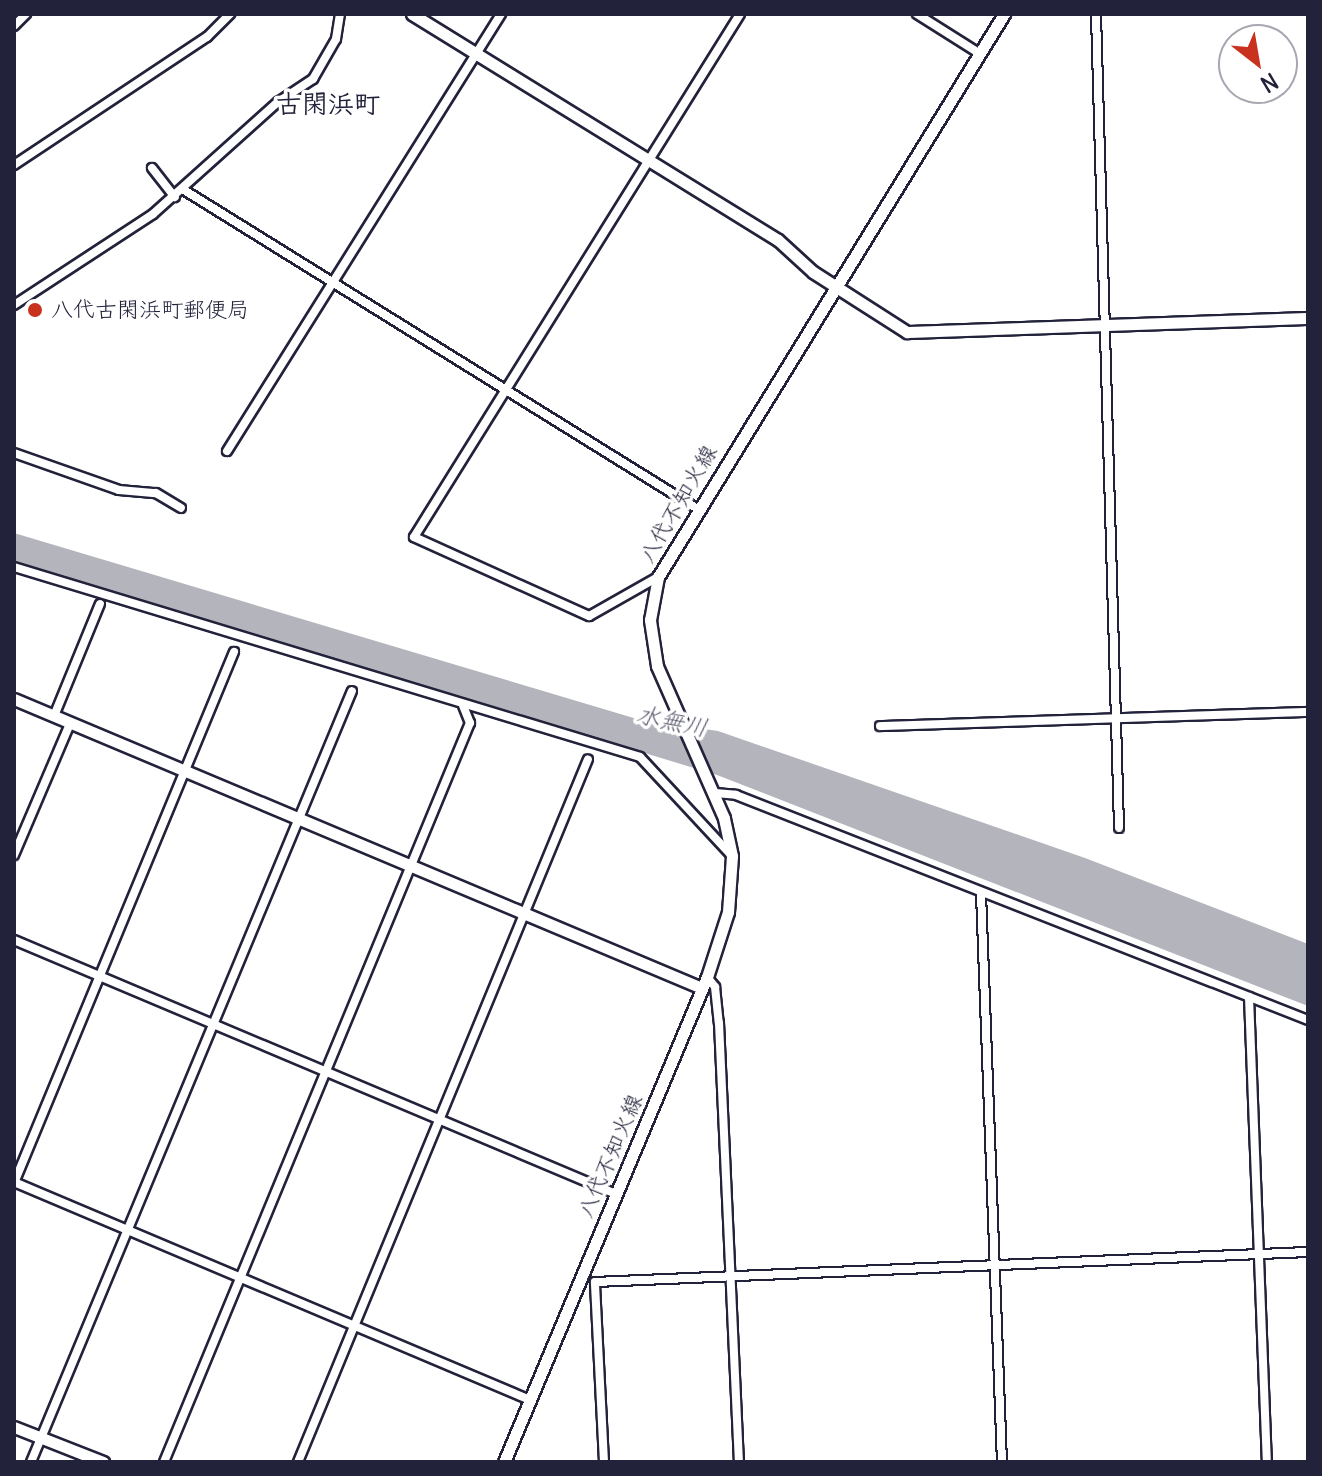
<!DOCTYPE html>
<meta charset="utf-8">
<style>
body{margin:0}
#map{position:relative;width:1322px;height:1476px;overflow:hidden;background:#fff;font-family:Delius,"Klee One",sans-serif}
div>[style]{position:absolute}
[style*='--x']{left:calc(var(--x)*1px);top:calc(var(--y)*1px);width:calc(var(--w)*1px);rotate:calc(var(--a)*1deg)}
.water>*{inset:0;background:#b4b4bc}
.roads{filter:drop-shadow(2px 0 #22223b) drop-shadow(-2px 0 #22223b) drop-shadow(0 2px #22223b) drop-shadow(0 -2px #22223b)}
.street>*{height:8px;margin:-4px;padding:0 4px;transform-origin:4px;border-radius:4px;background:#fff}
.secondary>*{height:11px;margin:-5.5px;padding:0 5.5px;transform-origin:5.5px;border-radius:5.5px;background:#fff}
.dots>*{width:22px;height:22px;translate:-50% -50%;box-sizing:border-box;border:4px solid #fff;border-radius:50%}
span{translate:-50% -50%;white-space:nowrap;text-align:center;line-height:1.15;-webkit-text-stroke:7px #fff;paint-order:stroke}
.poi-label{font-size:22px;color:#22223b}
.left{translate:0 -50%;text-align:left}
.street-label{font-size:22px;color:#22223b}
.water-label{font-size:24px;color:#5c5c6f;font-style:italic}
.quarter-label{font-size:26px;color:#22223b;font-weight:700}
.frame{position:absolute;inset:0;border:16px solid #22223b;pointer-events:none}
.north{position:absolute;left:1218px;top:24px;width:80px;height:80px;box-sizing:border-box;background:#fff;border:2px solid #a7a7b1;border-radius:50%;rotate:149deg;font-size:22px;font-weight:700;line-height:32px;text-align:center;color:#22223b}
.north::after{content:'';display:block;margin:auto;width:28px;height:36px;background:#c8321e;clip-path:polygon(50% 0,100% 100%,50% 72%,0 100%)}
</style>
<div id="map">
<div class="water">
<div style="clip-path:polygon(14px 533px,637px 719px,718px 731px,1085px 858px,1308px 944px,1308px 1006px,717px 775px,14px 561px)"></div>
</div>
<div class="roads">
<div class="street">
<div style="--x:917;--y:14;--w:73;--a:32.2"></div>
<div style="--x:1096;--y:14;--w:814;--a:88.38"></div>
<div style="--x:14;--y:26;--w:17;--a:-45"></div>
<div style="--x:14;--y:165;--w:232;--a:-33.6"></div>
<div style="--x:207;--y:37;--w:33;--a:-45"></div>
<div style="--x:152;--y:168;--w:37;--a:52"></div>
<div style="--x:184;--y:190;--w:603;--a:31.84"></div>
<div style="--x:14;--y:305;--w:166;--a:-33.2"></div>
<div style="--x:153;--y:214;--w:168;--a:-41.9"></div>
<div style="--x:278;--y:102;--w:42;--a:-33.3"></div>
<div style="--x:313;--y:79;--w:46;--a:-60.1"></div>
<div style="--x:336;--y:39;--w:25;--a:-81"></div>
<div style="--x:227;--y:451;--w:516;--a:-57.91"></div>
<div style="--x:14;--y:453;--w:111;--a:19.4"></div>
<div style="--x:119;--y:490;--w:37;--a:5"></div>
<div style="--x:156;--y:493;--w:29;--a:31"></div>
<div style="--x:14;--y:567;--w:654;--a:16.88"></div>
<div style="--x:640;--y:757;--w:135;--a:47.1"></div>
<div style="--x:658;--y:577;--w:79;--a:150.5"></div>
<div style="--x:589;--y:616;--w:192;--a:-155.7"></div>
<div style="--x:414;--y:537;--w:616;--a:-58.06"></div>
<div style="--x:54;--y:716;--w:121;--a:-67.7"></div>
<div style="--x:880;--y:726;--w:428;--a:-1.9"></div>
<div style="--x:715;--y:793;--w:21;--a:5"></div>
<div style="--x:736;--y:795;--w:615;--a:21.47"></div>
<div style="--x:14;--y:855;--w:142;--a:-66.9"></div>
<div style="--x:981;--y:893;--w:569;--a:87.89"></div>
<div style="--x:14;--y:940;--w:653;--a:22.88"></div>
<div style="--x:707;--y:977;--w:13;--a:51"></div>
<div style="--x:715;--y:987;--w:36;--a:84"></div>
<div style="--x:719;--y:1023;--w:439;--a:87.4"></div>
<div style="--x:1249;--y:997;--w:465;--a:87.8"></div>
<div style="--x:14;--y:1182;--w:560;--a:22.9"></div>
<div style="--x:14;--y:1183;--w:575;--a:-67.5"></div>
<div style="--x:31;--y:1462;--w:835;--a:-67.4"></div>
<div style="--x:164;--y:1462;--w:800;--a:-67.51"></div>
<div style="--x:470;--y:723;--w:18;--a:-112"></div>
<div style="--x:298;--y:1462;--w:760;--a:-67.58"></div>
<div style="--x:604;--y:1462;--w:180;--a:-92.9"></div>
<div style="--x:595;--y:1282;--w:714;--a:-2.41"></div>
</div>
<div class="secondary">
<div style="--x:412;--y:14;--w:430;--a:31.7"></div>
<div style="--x:778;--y:240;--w:47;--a:42.4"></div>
<div style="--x:813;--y:272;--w:112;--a:32.6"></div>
<div style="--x:907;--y:332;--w:401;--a:-2"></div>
<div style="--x:14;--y:699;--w:746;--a:22.79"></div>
<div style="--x:14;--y:1427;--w:96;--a:21.5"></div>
<div style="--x:504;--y:1462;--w:526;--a:-67.29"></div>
<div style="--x:707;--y:977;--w:68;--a:-72.1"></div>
<div style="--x:728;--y:912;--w:56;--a:-85.9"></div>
<div style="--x:732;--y:856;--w:39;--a:-102"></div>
<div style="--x:724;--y:818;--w:166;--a:-113.8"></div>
<div style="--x:657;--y:666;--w:47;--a:-98.7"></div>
<div style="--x:650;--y:620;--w:44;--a:-79.5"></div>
<div style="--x:658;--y:577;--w:661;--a:-58.43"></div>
</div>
</div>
<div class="dots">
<div style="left:35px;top:310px;background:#c8321e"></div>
</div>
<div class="poi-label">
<span class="left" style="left:51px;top:310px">八代古閑浜町郵便局</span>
</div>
<div class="street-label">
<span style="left:678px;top:504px;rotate:-60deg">八代不知火線</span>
<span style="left:610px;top:1156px;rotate:-67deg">八代不知火線</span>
</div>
<div class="water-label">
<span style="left:672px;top:721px;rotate:12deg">水無川</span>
</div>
<div class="quarter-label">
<span style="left:328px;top:104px">古閑浜町</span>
</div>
<div class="frame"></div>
<div class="north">N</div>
</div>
